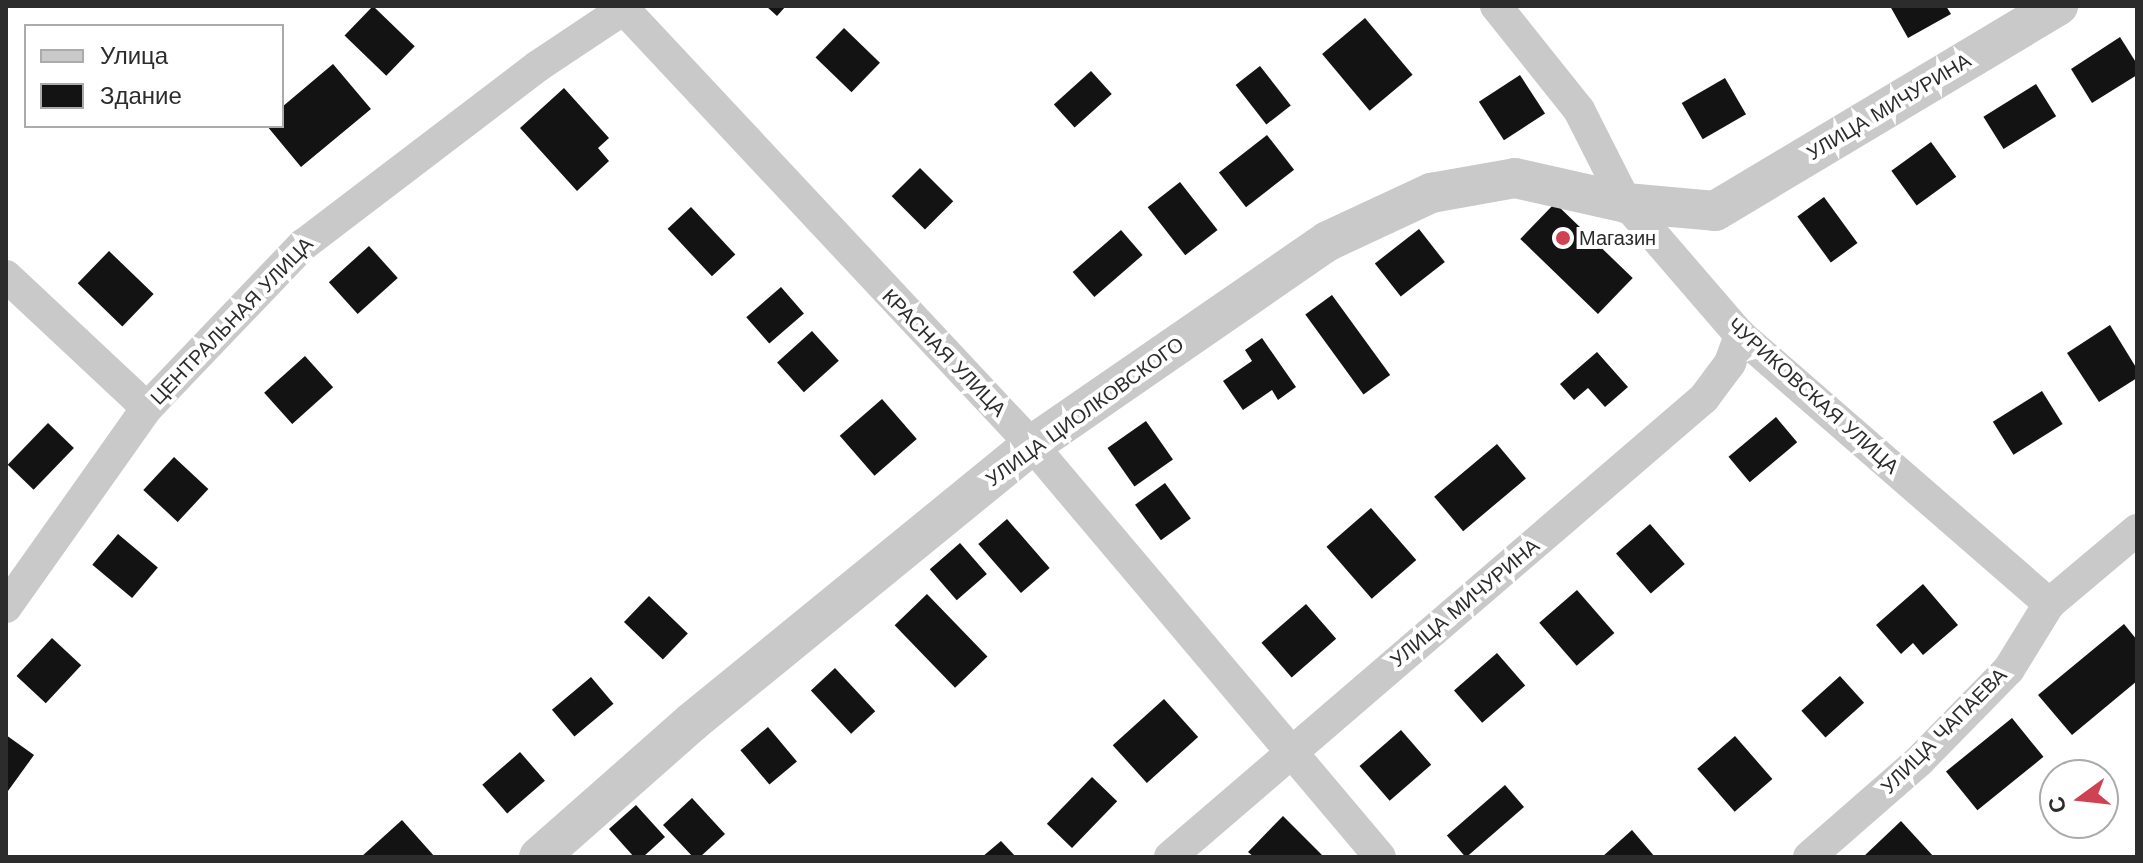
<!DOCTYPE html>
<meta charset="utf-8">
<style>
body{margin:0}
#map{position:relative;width:2143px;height:863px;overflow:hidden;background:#fff;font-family:"Work Sans",sans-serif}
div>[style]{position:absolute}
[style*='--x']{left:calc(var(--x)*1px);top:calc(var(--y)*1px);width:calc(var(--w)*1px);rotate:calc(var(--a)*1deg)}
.building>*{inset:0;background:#131313;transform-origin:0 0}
.minor>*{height:32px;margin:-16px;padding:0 16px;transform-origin:16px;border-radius:16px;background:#c9c9c9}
.tertiary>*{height:40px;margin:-20px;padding:0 20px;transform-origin:20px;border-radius:20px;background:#c9c9c9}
.dots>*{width:22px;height:22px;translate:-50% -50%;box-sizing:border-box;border:4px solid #fff;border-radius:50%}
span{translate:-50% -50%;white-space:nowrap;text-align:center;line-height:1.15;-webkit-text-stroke:8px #fff;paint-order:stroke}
.street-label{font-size:20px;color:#2c2c2c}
.poi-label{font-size:20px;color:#2c2c2c}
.left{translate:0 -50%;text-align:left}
.frame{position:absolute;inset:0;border:8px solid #2c2c2c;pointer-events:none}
.legend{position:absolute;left:24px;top:24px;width:260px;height:104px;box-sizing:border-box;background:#fff;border:2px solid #ababab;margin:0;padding:10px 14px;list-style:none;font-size:24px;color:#2c2c2c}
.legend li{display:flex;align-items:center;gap:16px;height:40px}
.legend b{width:40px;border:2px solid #ababab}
.north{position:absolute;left:2039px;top:759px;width:80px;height:80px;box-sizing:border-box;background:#fff;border:2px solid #ababab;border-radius:50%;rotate:255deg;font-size:22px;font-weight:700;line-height:32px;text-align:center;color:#2c2c2c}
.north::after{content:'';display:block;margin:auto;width:28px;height:36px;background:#cf4251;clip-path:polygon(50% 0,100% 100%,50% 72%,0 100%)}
</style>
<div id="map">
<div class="building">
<div style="left:373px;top:6px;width:58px;height:41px;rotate:44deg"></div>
<div style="clip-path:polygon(766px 6px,786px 6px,777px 16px)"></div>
<div style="clip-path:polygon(1890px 6px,1946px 6px,1951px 14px,1908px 38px)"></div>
<div style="left:1365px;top:18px;width:74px;height:56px;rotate:50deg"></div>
<div style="left:844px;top:28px;width:50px;height:41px;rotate:44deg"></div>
<div style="clip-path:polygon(2120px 37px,2137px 64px,2137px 75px,2092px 103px,2071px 69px)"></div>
<div style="clip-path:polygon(333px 64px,371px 109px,301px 167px,267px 126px,282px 126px,282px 107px)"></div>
<div style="left:1260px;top:66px;width:50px;height:31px;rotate:52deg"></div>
<div style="left:1091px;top:71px;width:31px;height:50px;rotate:48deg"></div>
<div style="left:1520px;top:75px;width:46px;height:49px;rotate:57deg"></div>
<div style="left:1725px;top:78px;width:42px;height:50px;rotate:60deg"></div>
<div style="left:2036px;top:84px;width:38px;height:62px;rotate:58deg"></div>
<div style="clip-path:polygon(564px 88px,609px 138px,598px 148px,609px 161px,577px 191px,520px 128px)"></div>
<div style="left:1267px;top:135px;width:44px;height:61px;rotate:52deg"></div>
<div style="left:1931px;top:142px;width:43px;height:49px;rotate:54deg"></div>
<div style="left:920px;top:168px;width:47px;height:40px;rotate:45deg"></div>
<div style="left:1180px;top:182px;width:61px;height:41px;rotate:52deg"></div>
<div style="left:1824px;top:197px;width:57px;height:33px;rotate:54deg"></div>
<div style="left:1555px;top:203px;width:108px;height:50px;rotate:44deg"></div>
<div style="left:691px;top:207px;width:65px;height:32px;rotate:47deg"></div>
<div style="left:1419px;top:229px;width:42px;height:56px;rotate:52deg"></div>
<div style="left:1121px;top:230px;width:33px;height:64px;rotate:49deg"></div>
<div style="left:369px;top:246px;width:43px;height:54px;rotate:48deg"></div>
<div style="left:109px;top:251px;width:62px;height:45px;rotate:44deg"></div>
<div style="left:781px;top:287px;width:35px;height:46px;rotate:49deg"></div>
<div style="left:1332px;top:295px;width:99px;height:33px;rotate:54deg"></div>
<div style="clip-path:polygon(2110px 325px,2137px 369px,2137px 378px,2099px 402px,2067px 353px)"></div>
<div style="left:812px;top:331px;width:40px;height:47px;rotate:48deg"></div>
<div style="clip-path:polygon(1262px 338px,1296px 387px,1278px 400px,1272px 390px,1243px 410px,1223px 381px,1252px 361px,1245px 350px)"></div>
<div style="clip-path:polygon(1597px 352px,1628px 387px,1605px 407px,1588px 388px,1574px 400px,1560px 384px)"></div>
<div style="left:305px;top:356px;width:42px;height:55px;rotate:48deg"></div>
<div style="left:2042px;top:391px;width:39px;height:58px;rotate:58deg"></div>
<div style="left:882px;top:399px;width:53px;height:56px;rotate:49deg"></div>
<div style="left:1776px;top:417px;width:33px;height:62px;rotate:50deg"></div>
<div style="left:1146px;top:421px;width:47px;height:47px;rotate:55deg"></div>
<div style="left:48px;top:423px;width:36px;height:58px;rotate:44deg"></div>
<div style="left:1497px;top:444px;width:45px;height:82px;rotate:50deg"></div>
<div style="left:174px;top:457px;width:47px;height:45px;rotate:43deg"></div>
<div style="left:1165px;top:483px;width:44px;height:37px;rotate:54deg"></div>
<div style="left:1371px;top:508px;width:69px;height:59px;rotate:49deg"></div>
<div style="left:1007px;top:519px;width:65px;height:38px;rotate:49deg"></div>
<div style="left:1650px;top:524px;width:53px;height:45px;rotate:49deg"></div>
<div style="left:118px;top:534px;width:52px;height:40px;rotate:40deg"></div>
<div style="left:960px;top:543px;width:41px;height:40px;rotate:49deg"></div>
<div style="clip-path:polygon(1923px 584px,1958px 625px,1923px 655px,1913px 643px,1901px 654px,1876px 625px)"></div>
<div style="left:1577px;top:590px;width:57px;height:50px;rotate:49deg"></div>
<div style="left:927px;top:594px;width:87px;height:45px;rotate:46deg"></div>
<div style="left:649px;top:596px;width:54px;height:36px;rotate:44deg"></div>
<div style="left:1306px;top:604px;width:46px;height:59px;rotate:49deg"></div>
<div style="clip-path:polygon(2124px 624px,2137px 640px,2137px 681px,2072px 735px,2038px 695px)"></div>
<div style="left:52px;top:638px;width:40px;height:52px;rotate:43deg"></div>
<div style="left:1497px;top:653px;width:43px;height:57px;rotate:49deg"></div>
<div style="left:835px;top:668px;width:59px;height:33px;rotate:47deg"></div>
<div style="left:1840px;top:676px;width:36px;height:52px;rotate:48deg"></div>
<div style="left:591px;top:677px;width:35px;height:51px;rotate:50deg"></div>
<div style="left:1164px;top:699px;width:51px;height:69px;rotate:48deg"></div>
<div style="left:2012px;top:718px;width:50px;height:85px;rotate:51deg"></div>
<div style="left:768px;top:727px;width:45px;height:36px;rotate:50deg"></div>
<div style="left:1401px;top:730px;width:46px;height:55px;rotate:49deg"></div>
<div style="clip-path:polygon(6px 735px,34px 755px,8px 791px,6px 790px)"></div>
<div style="left:1735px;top:736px;width:57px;height:50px;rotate:49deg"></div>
<div style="left:520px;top:752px;width:38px;height:50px;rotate:49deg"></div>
<div style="left:1092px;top:777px;width:35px;height:65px;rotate:44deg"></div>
<div style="left:1505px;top:785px;width:29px;height:77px;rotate:49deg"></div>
<div style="clip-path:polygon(692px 798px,725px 834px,700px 857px,693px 857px,663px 825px)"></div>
<div style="clip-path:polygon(636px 805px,665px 837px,643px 857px,634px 857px,609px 829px)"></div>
<div style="clip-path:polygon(1283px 816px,1324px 857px,1254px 857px,1248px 852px)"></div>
<div style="clip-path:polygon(402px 820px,435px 857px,361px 857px)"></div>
<div style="clip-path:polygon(1901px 821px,1934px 857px,1863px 857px)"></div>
<div style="clip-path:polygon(1632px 830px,1655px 857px,1602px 857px)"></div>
<div style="clip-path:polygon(1001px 841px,1016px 857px,982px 857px)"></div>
</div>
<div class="minor">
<div style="--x:621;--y:6;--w:601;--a:46.89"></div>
<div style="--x:1032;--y:445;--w:539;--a:49.81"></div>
<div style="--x:1496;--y:6;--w:133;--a:51.4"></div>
<div style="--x:1579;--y:110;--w:104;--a:63.2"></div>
<div style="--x:1626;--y:203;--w:174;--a:49.2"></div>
<div style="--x:1740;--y:335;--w:410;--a:41"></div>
<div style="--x:6;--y:276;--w:193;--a:43.1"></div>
<div style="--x:6;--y:607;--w:244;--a:-54.7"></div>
<div style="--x:147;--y:408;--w:226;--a:-46.3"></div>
<div style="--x:303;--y:245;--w:295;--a:-37.3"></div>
<div style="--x:538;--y:66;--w:108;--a:-33.7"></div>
<div style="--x:1170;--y:857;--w:704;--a:-40.68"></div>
<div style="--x:1704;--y:398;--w:44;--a:-53.4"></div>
<div style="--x:1730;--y:363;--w:30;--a:-70"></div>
<div style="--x:1809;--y:857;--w:147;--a:-41.1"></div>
<div style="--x:1920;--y:760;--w:127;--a:-45.6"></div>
<div style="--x:2009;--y:669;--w:76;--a:-58.4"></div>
<div style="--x:2049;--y:604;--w:115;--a:-40.1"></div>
</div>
<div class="tertiary">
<div style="--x:539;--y:857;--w:204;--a:-41.4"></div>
<div style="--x:692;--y:722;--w:439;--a:-39.2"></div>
<div style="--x:1032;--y:445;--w:359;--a:-34.6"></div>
<div style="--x:1328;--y:241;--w:114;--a:-25"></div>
<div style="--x:1431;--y:193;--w:85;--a:-10.1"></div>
<div style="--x:1515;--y:178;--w:114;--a:12.7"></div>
<div style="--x:1626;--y:203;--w:89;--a:5.1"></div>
<div style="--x:1715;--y:211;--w:400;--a:-30.9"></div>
</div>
<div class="dots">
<div style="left:1563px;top:238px;background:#cf4251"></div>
</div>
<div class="street-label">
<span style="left:1889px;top:107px;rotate:-31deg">УЛИЦА МИЧУРИНА</span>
<span style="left:232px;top:321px;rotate:-46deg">ЦЕНТРАЛЬНАЯ УЛИЦА</span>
<span style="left:944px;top:353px;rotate:46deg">КРАСНАЯ УЛИЦА</span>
<span style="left:1813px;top:396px;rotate:42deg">ЧУРИКОВСКАЯ УЛИЦА</span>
<span style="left:1085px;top:412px;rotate:-36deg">УЛИЦА ЦИОЛКОВСКОГО</span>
<span style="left:1465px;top:603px;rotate:-40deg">УЛИЦА МИЧУРИНА</span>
<span style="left:1944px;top:731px;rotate:-45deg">УЛИЦА ЧАПАЕВА</span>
</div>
<div class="poi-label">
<span class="left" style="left:1579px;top:238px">Магазин</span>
</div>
<div class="frame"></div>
<ul class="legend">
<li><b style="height:10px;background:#c9c9c9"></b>Улица</li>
<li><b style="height:22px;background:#131313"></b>Здание</li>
</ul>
<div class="north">С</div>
</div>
